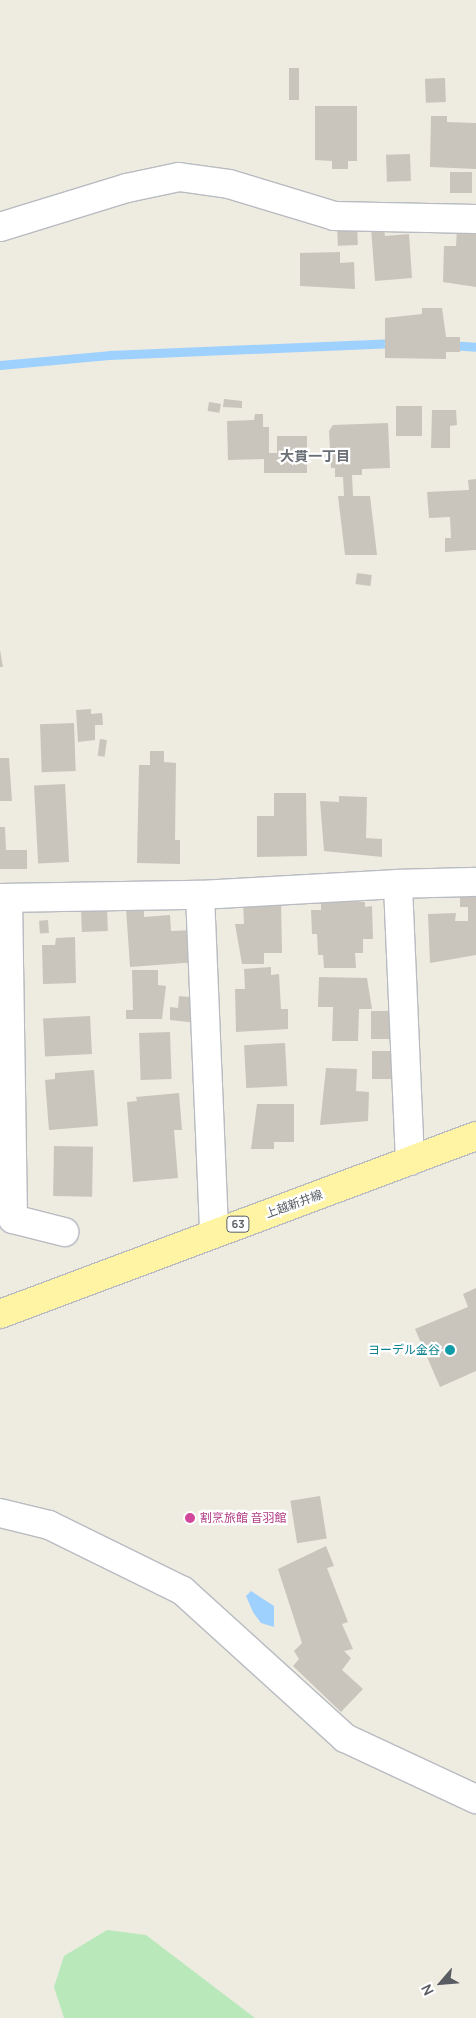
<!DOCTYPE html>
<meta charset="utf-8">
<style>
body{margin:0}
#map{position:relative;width:476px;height:2018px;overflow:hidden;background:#eeebe0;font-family:Manrope,"Noto Sans JP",sans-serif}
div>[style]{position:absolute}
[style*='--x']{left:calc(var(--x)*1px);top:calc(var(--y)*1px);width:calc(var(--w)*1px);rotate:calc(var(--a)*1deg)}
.green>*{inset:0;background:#b9e9bb}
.water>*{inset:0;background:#9fd1ff}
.stream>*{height:9px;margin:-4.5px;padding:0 4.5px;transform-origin:4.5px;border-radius:4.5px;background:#9fd1ff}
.building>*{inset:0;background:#c9c5bd;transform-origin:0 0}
.roads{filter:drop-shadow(1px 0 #b8bbc1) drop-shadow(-1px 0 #b8bbc1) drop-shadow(0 1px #b8bbc1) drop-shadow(0 -1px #b8bbc1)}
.minor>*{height:28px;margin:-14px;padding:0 14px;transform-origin:14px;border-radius:14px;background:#fff}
.major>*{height:28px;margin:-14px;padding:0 14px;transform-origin:14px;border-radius:14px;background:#fff4a4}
.dots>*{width:14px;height:14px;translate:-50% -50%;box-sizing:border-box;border:2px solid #fff;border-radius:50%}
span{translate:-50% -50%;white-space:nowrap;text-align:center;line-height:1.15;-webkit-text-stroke:4.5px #fff;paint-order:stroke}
.shield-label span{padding:1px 4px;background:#fff;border:1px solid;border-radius:4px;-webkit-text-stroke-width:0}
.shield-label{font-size:11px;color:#595d63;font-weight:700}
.street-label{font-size:12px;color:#595d63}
.culture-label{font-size:12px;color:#0d838f}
.right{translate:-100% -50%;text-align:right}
.hotel-label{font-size:12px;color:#b23c85}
.left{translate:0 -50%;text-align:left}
.neighbourhood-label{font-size:14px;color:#6a6f75;font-weight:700}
.north{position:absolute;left:416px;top:1958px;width:50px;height:50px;-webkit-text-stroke:4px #fff;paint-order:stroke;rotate:243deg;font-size:14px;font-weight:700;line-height:20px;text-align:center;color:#595d63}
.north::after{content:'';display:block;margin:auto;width:18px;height:22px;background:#595d63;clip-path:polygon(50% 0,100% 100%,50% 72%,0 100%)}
</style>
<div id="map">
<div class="green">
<div style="clip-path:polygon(107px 1930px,146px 1935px,255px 2018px,64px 2018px,54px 1987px,64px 1956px)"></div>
</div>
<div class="water">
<div style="clip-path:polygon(251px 1591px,274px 1606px,274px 1627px,261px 1623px,253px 1612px,246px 1596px)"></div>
</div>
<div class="stream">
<div style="--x:449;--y:345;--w:27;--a:4"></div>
<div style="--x:0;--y:365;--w:109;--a:-5.2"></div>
<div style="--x:109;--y:355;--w:287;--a:-2.4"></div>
</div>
<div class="building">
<div style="left:289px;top:68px;width:10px;height:32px"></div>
<div style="left:445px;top:78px;width:24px;height:20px;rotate:88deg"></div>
<div style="clip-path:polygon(315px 106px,357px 106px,357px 161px,348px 161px,348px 169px,332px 169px,332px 161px,315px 160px)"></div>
<div style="clip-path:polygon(431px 116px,447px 116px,447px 122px,476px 123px,476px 169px,430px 167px)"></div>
<div style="left:410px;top:154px;width:27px;height:24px;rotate:88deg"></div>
<div style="left:450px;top:172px;width:22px;height:21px"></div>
<div style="left:357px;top:221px;width:24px;height:20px;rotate:88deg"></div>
<div style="clip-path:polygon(371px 228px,384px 228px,385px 236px,409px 234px,412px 278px,375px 281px)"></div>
<div style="clip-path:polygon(457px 228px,476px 228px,476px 287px,443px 282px,444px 246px,456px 246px)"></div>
<div style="clip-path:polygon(340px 252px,340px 263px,354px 262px,355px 289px,300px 286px,300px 253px)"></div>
<div style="clip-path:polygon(422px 308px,442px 308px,446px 337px,460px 337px,460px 352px,446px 352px,446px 359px,385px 358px,385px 318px,422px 314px)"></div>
<div style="clip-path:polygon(224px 399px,242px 401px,242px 408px,223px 407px)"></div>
<div style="left:209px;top:402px;width:12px;height:9px;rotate:9deg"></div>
<div style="left:396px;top:406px;width:26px;height:30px"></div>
<div style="clip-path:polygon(432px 410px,456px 410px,457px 425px,450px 426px,450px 448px,431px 448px)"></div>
<div style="clip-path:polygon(255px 414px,263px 414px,263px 427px,269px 427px,269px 453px,277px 453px,277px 436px,307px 436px,307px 473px,264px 473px,264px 459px,228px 460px,227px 421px,254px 420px)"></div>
<div style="clip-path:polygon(388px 423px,390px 468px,362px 469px,362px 475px,352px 475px,353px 496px,370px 496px,377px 555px,345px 555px,338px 496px,344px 496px,343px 477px,335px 477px,335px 468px,331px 468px,329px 431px,333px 425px)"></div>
<div style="clip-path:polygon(476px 479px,476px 550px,445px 552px,445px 538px,451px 538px,450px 517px,429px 518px,427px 492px,469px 490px,468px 480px)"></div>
<div style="left:357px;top:573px;width:15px;height:11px;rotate:8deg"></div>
<div style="clip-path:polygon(0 650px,3px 667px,0 667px)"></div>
<div style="clip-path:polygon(91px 709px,91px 714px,102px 713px,103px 725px,95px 725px,95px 740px,78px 742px,76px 710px)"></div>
<div style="left:74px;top:723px;width:48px;height:34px;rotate:88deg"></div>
<div style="left:100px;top:739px;width:7px;height:17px;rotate:8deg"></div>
<div style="clip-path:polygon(150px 751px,164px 751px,164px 762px,176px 763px,175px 840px,180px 840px,180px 864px,137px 863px,139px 765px,150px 765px)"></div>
<div style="clip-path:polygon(0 758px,9px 758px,12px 801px,0 801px)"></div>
<div style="left:65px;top:784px;width:78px;height:31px;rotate:87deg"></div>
<div style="clip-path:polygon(274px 793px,306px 793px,307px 856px,257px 857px,257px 816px,274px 816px)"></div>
<div style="clip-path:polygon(339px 796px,367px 797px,366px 838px,382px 839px,382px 857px,324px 851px,320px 801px,339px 802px)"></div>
<div style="clip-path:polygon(0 827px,5px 827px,6px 850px,27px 850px,27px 869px,0 869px)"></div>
<div style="clip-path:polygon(476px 895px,476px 955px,430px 963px,428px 914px,456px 913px,455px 921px,468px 921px,468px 907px,460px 907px,460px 896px)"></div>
<div style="clip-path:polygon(321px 900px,365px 902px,365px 907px,372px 906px,373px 939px,363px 939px,363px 953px,355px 953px,356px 968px,324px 968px,323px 955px,318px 955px,317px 934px,312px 934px,311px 910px,321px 910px)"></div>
<div style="clip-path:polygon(281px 901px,282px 953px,264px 953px,264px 964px,242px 964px,235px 924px,244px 924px,243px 902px)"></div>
<div style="left:107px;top:907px;width:24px;height:26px;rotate:88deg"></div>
<div style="clip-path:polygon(144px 907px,144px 917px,170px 915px,171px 931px,195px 930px,197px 962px,130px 967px,126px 908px)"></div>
<div style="left:48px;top:920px;width:13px;height:9px;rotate:86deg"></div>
<div style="clip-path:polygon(75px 937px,76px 983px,43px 984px,42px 945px,55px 945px,56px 938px)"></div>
<div style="clip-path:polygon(271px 967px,271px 975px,279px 974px,281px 1009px,288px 1009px,288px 1029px,236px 1032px,235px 989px,245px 989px,244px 969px)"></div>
<div style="clip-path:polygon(132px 970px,158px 970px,158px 985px,166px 986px,162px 1019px,126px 1019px,126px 1010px,133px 1010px)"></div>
<div style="clip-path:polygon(319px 977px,367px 978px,372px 1009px,359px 1009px,358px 1041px,332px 1041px,333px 1007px,318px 1007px)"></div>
<div style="clip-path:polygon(179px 996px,199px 998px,197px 1023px,170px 1020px,170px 1007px,178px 1008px)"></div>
<div style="left:371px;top:1011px;width:26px;height:28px"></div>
<div style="left:90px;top:1016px;width:38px;height:47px;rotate:87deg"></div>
<div style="left:170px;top:1032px;width:47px;height:31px;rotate:88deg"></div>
<div style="left:285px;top:1043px;width:43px;height:41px;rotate:87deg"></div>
<div style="left:372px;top:1051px;width:24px;height:28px"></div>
<div style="clip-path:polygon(326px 1068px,357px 1069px,356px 1091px,369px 1092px,368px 1121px,320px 1125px)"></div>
<div style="clip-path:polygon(94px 1070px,98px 1126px,49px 1130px,45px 1080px,55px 1079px,55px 1073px)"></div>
<div style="clip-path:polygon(179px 1093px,182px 1130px,174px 1130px,178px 1178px,133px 1182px,127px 1102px,137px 1101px,136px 1097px)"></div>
<div style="clip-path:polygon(257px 1104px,294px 1104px,294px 1142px,274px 1142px,274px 1149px,251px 1149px)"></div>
<div style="left:54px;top:1146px;width:39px;height:50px;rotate:1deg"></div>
<div style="clip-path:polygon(476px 1288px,476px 1371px,440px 1387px,415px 1329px,468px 1307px,463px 1294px)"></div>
<div style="left:320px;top:1496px;width:43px;height:30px;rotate:81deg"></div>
<div style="clip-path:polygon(326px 1546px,334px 1566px,327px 1568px,348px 1622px,342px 1624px,353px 1649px,344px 1651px,351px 1658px,342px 1670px,363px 1689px,341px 1712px,293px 1666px,299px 1659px,294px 1651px,302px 1643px,278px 1569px)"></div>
</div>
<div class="roads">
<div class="minor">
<div style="--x:0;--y:227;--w:133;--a:-17.1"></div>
<div style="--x:127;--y:188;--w:53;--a:-11.9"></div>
<div style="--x:179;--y:177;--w:50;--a:8"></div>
<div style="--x:229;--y:184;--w:110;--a:16.9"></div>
<div style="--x:334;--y:216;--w:142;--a:1.2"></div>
<div style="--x:200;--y:895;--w:338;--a:87.6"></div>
<div style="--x:0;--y:898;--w:200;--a:-0.9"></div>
<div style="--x:200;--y:895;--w:198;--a:-3.2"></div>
<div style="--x:8;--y:899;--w:320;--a:89.1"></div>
<div style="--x:13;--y:1219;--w:53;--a:14.3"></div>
<div style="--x:410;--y:1161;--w:277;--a:-92.5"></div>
<div style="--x:398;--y:884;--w:78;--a:-1.5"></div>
<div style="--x:0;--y:1513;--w:50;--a:13.8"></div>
<div style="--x:49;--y:1525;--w:149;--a:26.2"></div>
<div style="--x:183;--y:1591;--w:219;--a:42.2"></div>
<div style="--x:345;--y:1738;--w:145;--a:25"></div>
</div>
<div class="major">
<div style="--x:0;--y:1314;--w:508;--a:-20.5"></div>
</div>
</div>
<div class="dots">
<div style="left:450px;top:1350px;background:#0f9aa8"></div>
<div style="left:190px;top:1518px;background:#d1479c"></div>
</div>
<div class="shield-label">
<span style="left:238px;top:1224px">63</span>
</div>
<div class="street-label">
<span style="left:294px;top:1204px;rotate:-20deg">上越新井線</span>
</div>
<div class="culture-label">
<span class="right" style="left:440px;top:1350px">ヨーデル金谷</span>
</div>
<div class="hotel-label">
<span class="left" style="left:200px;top:1518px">割烹旅館 音羽館</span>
</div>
<div class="neighbourhood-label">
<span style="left:315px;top:456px">大貫一丁目</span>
</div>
<div class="north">N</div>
</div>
